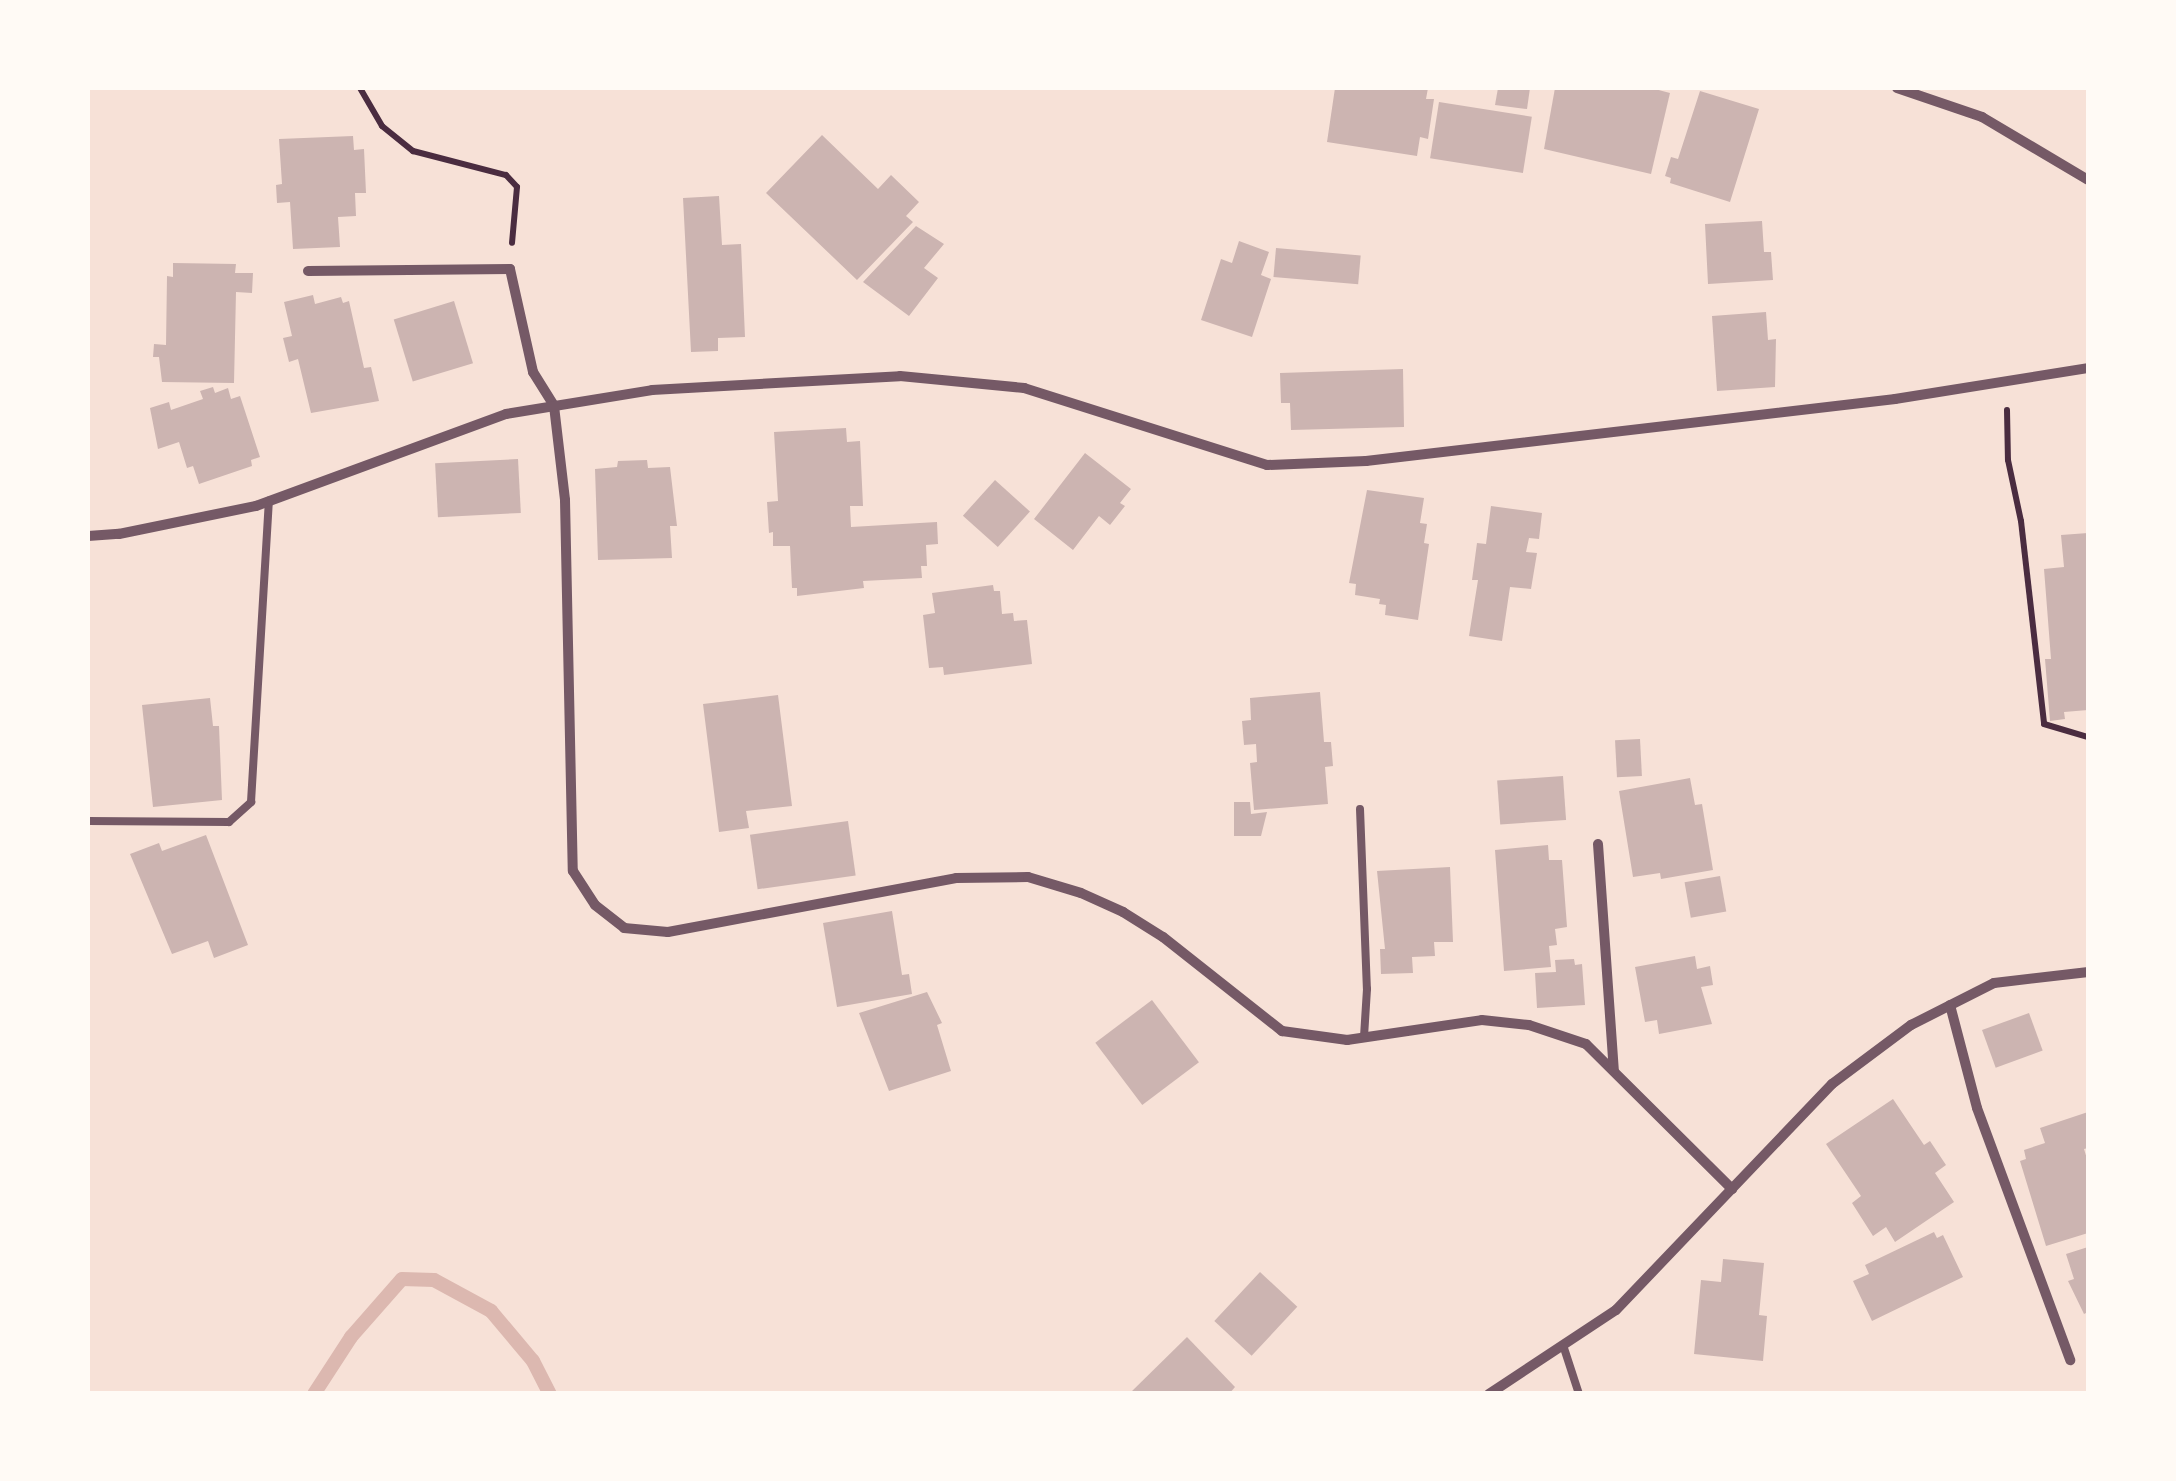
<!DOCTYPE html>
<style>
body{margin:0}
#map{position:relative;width:2176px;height:1481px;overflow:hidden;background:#f7e1d7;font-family:"Roboto Serif",serif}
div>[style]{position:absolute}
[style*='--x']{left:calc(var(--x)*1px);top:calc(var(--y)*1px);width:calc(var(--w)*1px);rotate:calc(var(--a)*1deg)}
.stream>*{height:14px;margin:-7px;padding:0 7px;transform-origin:7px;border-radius:7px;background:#dcb8b0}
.building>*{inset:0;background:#ccb4b1;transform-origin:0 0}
.path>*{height:6px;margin:-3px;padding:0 3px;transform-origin:3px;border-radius:3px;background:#4a2c40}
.service>*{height:8px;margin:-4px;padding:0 4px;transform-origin:4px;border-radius:4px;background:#755966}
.minor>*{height:10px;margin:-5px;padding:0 5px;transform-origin:5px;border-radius:5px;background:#755966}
span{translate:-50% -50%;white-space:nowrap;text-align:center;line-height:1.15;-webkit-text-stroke:8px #fffaf5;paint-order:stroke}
.frame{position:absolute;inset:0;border:90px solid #fffaf5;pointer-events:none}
</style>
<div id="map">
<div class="stream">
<div style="--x:314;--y:1394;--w:68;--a:-57"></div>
<div style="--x:351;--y:1337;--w:77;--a:-48.7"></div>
<div style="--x:402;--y:1279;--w:32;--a:2"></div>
<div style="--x:434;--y:1280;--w:65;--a:28.5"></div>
<div style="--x:491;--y:1311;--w:65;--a:50"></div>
<div style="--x:533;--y:1361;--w:37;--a:63"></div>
</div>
<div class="building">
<div style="clip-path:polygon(1335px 88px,1428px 88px,1426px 99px,1434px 99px,1428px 139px,1420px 137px,1417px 156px,1327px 142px)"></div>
<div style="clip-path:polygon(1498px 88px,1530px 88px,1527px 109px,1495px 105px)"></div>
<div style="clip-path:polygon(1555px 88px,1651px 88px,1670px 93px,1651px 174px,1544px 149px)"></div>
<div style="clip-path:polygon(1700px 91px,1759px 109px,1730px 202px,1670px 183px,1671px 178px,1665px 176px,1671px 157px,1678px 159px)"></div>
<div style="left:1439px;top:102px;width:94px;height:57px;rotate:9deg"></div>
<div style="clip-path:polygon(822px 135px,878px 189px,891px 175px,919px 202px,906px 216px,913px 222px,857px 280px,766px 193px)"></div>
<div style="clip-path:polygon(353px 136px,354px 150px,364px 149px,366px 193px,355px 193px,356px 216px,338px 217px,340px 247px,293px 249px,290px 202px,277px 203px,276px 185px,282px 184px,279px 139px)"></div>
<div style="clip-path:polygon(719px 196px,722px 245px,741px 244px,745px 337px,718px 338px,718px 351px,691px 352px,683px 198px)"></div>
<div style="clip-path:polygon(1762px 221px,1764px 252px,1771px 252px,1773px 280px,1708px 284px,1705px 224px)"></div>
<div style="clip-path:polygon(916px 226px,944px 244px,924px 268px,938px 278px,909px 316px,863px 282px)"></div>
<div style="clip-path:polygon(1239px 241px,1269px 252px,1261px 275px,1271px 279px,1252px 337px,1201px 320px,1221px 259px,1232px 263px)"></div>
<div style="left:1276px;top:248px;width:85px;height:29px;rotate:5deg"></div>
<div style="clip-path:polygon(173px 263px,236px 264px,235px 273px,253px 273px,252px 293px,236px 292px,234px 383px,162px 382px,159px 357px,153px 357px,154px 344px,166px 345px,167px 276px,173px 277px)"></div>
<div style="clip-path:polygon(313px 295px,315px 304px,341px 297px,343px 303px,349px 301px,364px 368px,371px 367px,379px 401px,311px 413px,298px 359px,289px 362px,283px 338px,292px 336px,284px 302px)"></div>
<div style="left:454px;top:301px;width:65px;height:63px;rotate:73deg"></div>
<div style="clip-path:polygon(1766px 312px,1768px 340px,1776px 339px,1775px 387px,1717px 391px,1712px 316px)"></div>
<div style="clip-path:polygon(1403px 369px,1404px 427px,1291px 430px,1290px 403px,1281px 403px,1280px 373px)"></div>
<div style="clip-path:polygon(213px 387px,215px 393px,228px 388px,231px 399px,240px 396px,260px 457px,251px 460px,252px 466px,199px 484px,193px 466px,187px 468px,179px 442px,158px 449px,150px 408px,169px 402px,171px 410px,203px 399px,200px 391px)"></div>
<div style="clip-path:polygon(846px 428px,847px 442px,860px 441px,863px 506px,850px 506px,851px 527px,937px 522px,938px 544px,926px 545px,927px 566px,921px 566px,922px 578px,863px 581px,864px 588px,797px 596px,797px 588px,792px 588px,790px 546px,773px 546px,773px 532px,769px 533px,767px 502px,778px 501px,774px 432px)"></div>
<div style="clip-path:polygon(1085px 453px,1131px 489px,1120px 503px,1125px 506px,1110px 525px,1099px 516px,1073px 550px,1034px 519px)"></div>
<div style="left:518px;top:459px;width:54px;height:83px;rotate:87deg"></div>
<div style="clip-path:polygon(647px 460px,648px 468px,670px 467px,677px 526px,670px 526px,672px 558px,598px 560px,595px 469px,617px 467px,618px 461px)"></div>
<div style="left:995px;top:480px;width:47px;height:48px;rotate:42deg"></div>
<div style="clip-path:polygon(1367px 490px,1424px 498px,1420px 523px,1427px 524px,1424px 543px,1429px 544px,1418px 620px,1385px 615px,1386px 605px,1379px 604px,1380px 599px,1355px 595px,1356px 584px,1349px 583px)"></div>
<div style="clip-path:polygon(1491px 506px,1542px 513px,1539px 539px,1529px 538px,1526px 552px,1537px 553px,1531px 589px,1510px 587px,1502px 641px,1469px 636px,1478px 580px,1472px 580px,1477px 543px,1486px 544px)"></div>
<div style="clip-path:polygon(2088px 533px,2088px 710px,2064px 712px,2065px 719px,2050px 721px,2045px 659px,2051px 659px,2044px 569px,2064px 567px,2061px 535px)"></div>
<div style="clip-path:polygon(993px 585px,994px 591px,1000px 591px,1002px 614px,1013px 613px,1014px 621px,1027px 620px,1032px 664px,944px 675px,943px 667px,929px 668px,923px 615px,935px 613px,932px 593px)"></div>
<div style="clip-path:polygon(1320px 692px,1324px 742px,1331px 742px,1333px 766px,1325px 767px,1328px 804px,1254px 810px,1250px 763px,1257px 762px,1256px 744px,1244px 745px,1242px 721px,1251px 720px,1250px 698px)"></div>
<div style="clip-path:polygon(778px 695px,792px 806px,746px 811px,749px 828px,719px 832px,703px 704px)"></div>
<div style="clip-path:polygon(210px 698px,213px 726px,219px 726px,222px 800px,153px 807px,142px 705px)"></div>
<div style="left:1640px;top:739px;width:37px;height:25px;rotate:87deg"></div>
<div style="left:1563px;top:776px;width:44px;height:66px;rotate:86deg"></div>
<div style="clip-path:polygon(1690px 778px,1695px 805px,1702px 804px,1713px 870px,1661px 879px,1660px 873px,1633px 877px,1619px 791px)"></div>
<div style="clip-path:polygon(1234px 802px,1250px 802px,1251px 814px,1267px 812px,1261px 836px,1234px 836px)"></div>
<div style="left:848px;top:821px;width:55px;height:99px;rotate:82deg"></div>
<div style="clip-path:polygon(206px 835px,248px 945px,214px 958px,208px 941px,172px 954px,130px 854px,159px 843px,162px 851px)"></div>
<div style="clip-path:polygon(1548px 845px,1549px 860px,1562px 860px,1567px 927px,1555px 929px,1557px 945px,1549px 946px,1551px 967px,1504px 971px,1495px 850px)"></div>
<div style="clip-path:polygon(1450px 867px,1453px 942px,1434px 942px,1435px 956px,1412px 957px,1413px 973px,1381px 974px,1380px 949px,1385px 949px,1377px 871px)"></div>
<div style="left:1720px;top:876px;width:36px;height:36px;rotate:80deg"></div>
<div style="clip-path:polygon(892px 911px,902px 975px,909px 974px,912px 994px,837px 1007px,823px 923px)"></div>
<div style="clip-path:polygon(1695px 956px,1697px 969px,1710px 966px,1713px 985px,1701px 987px,1712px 1024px,1659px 1034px,1657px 1020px,1645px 1022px,1635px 967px)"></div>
<div style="clip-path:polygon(1574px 959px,1575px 965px,1582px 964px,1585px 1005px,1537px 1008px,1535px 973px,1556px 972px,1555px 960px)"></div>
<div style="clip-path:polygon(927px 992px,942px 1023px,937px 1025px,951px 1071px,889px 1091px,859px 1013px)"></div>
<div style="left:1152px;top:1000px;width:78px;height:71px;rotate:53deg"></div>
<div style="left:2029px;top:1013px;width:40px;height:50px;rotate:70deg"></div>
<div style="clip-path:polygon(1893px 1099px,1924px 1145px,1930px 1141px,1946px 1165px,1935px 1173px,1954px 1202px,1895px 1242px,1886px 1227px,1873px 1236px,1852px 1203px,1861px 1196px,1826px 1144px)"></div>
<div style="clip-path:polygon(2088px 1112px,2088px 1148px,2084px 1149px,2088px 1162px,2088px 1233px,2046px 1246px,2020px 1161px,2026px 1159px,2024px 1150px,2045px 1143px,2040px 1128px)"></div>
<div style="clip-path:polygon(1934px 1232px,1937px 1238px,1943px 1235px,1963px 1277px,1872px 1321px,1853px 1281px,1869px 1274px,1865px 1265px)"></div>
<div style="clip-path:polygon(2088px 1247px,2088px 1312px,2084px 1314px,2068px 1281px,2074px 1279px,2066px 1254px)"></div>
<div style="clip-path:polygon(1723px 1259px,1764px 1263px,1759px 1315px,1767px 1316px,1763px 1361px,1694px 1354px,1701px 1280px,1721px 1282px)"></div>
<div style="left:1260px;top:1272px;width:51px;height:67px;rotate:43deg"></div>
<div style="clip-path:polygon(1187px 1337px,1235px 1387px,1229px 1394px,1129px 1394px)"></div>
</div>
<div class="path">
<div style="--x:360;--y:88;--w:44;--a:59.9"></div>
<div style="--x:382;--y:126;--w:40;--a:39"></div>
<div style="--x:413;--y:151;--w:96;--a:14.5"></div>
<div style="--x:506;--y:175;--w:16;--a:47"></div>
<div style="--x:517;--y:187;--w:56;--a:95.1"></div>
<div style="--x:2007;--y:410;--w:50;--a:88.9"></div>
<div style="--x:2008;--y:460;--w:62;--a:78"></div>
<div style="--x:2021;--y:521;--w:204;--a:83.5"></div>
<div style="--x:2044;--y:724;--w:46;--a:16.5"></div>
</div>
<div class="service">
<div style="--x:1360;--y:809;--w:180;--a:87.8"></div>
<div style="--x:1367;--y:989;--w:48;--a:93.6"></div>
<div style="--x:88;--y:821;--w:141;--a:0.4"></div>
<div style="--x:229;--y:822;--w:30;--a:-42"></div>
<div style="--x:251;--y:802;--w:302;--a:-86.6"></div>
<div style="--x:1563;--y:1345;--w:52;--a:71.9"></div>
</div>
<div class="minor">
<div style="--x:1897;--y:88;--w:90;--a:18.8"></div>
<div style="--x:1982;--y:117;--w:123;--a:30.7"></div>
<div style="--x:308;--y:271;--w:202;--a:-0.6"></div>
<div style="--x:510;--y:269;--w:106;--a:77.4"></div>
<div style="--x:533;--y:372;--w:40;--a:58"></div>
<div style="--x:554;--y:406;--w:95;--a:83.3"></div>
<div style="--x:565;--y:500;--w:371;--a:88.8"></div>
<div style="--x:573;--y:871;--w:40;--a:57.1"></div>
<div style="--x:595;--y:905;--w:37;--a:38"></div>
<div style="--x:624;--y:928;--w:44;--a:5.2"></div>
<div style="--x:668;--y:932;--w:293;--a:-10.6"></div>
<div style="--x:956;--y:878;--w:72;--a:-0.8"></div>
<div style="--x:1028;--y:877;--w:55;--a:16.8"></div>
<div style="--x:1081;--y:893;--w:46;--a:24.3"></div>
<div style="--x:1123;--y:912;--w:47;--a:32"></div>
<div style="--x:1163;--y:937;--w:152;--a:38.3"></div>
<div style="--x:1282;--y:1031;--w:66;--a:7.9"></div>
<div style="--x:1347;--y:1040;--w:136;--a:-8.4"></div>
<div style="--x:1482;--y:1020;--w:47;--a:6.1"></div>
<div style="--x:1529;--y:1025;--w:60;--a:18.4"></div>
<div style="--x:1586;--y:1044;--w:206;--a:44.8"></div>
<div style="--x:88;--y:536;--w:31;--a:-4"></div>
<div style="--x:119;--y:534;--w:140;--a:-11.6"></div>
<div style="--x:256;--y:506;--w:266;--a:-20.2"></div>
<div style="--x:506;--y:414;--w:148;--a:-9.3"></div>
<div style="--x:652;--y:390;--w:248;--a:-3.2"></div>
<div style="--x:900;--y:376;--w:125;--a:5.5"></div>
<div style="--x:1024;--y:388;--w:255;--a:17.6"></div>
<div style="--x:1267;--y:465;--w:99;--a:-2.3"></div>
<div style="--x:1366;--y:461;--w:533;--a:-6.68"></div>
<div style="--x:1895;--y:399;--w:195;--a:-9.1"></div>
<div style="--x:1598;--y:844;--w:227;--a:86"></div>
<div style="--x:1950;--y:1005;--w:106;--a:75.3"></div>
<div style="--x:1977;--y:1108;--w:269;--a:69.7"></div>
<div style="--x:1489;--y:1394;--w:152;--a:-33.5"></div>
<div style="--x:1616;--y:1310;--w:313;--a:-46.3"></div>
<div style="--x:1832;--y:1084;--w:99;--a:-36.8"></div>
<div style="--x:1911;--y:1025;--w:93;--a:-26.8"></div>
<div style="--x:1994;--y:983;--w:95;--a:-6.7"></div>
</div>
<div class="frame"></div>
</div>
